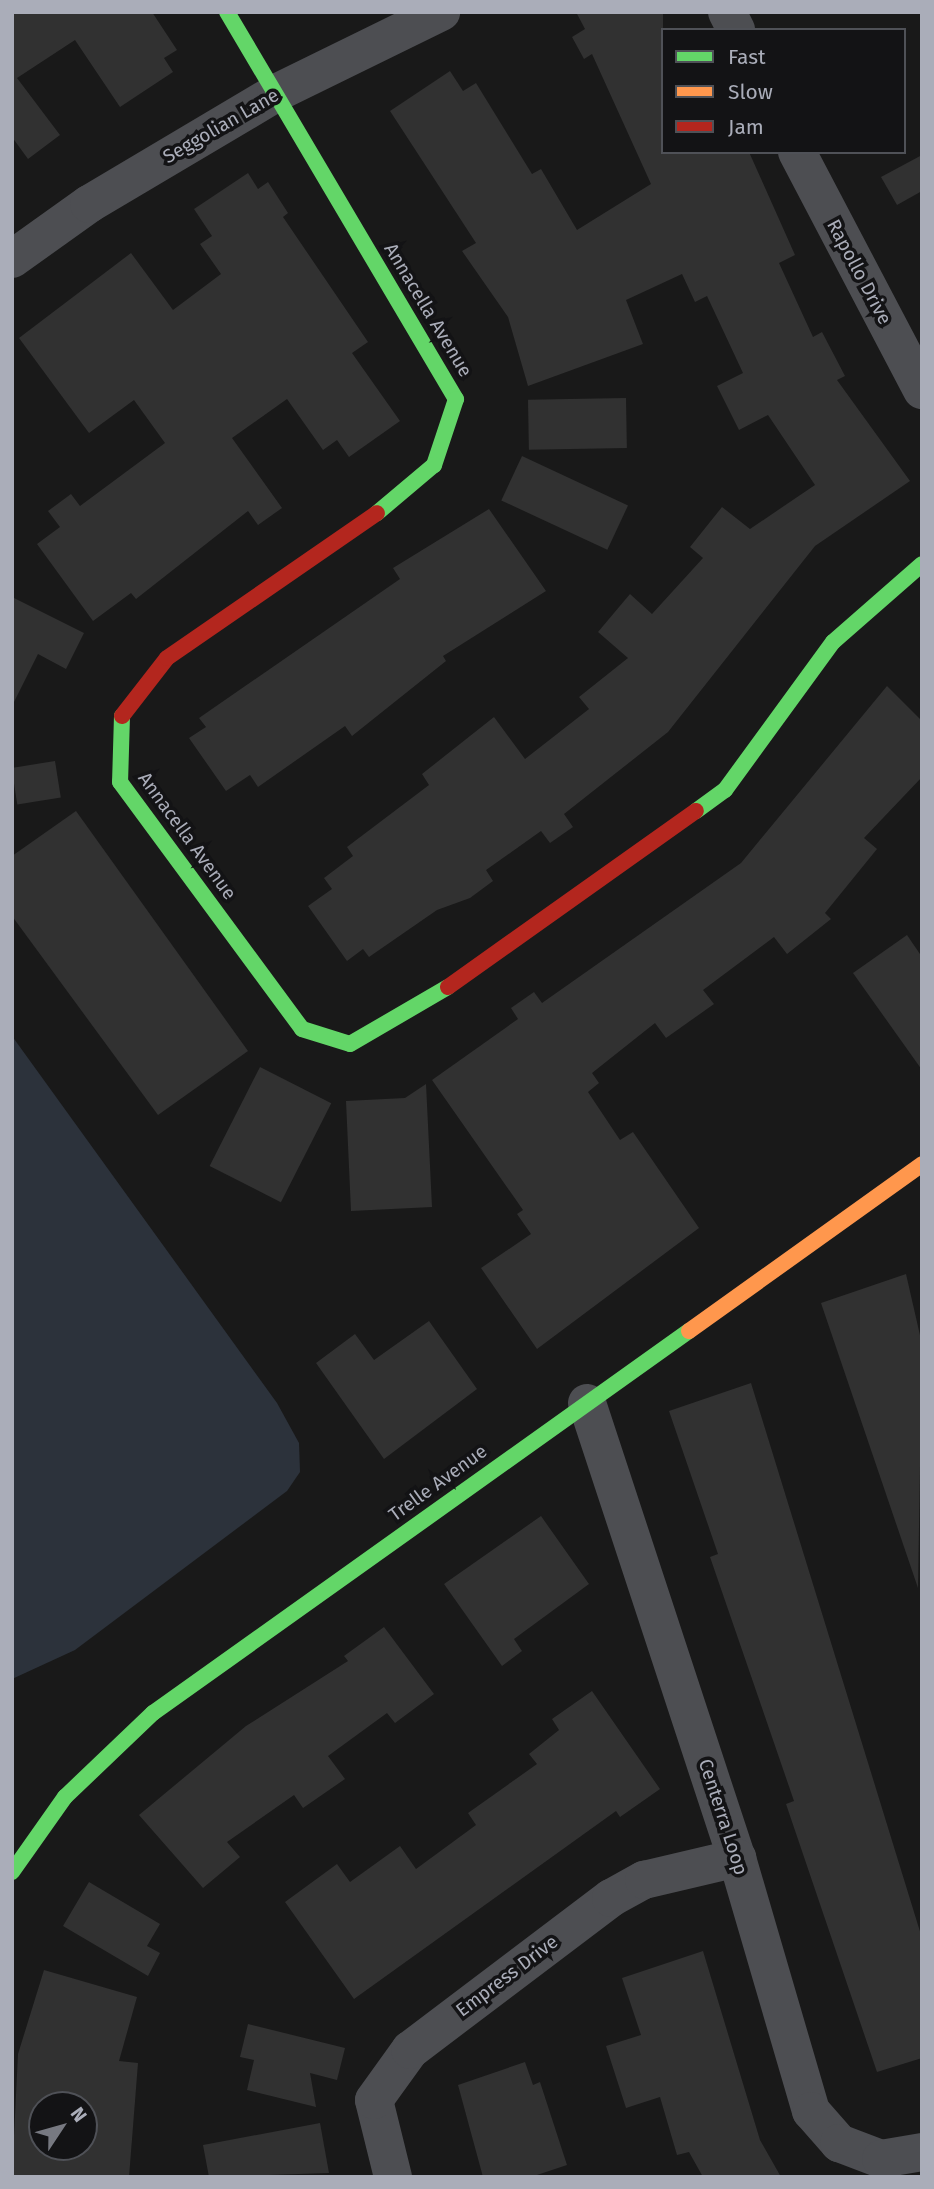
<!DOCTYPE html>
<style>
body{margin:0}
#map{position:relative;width:934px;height:2189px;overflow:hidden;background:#191919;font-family:"Fira Sans",sans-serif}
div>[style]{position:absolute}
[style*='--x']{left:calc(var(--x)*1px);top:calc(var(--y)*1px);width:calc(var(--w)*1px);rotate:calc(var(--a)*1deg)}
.water>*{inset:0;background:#2c323b}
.building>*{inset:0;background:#313131;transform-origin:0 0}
.street>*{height:38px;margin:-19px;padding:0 19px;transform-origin:19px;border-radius:19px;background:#4d4e52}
.fast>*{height:16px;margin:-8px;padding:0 8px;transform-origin:8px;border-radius:8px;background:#63d668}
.slow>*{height:16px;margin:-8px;padding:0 8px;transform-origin:8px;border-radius:8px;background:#ff974d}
.jam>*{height:16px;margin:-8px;padding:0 8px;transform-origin:8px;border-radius:8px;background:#b3261e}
span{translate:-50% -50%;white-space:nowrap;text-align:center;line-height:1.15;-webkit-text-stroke:7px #131315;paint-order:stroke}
.street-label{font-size:19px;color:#aaadb9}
.frame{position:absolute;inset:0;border:14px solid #aaadb9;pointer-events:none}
.legend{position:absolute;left:661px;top:28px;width:245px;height:126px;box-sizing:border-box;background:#131315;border:2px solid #4f5157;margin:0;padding:9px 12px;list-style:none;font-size:21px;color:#aaadb9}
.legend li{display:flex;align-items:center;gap:14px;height:35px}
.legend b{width:35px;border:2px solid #4f5157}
.north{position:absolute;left:28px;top:2091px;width:70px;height:70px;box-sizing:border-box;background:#131315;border:2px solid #4f5157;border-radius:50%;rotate:54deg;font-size:19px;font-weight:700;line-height:28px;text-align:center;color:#aaadb9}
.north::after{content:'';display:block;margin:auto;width:24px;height:32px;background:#777981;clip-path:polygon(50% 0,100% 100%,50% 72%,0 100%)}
</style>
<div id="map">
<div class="water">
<div style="clip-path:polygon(12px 1036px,277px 1403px,299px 1443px,300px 1472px,287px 1491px,75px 1650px,12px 1679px)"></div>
</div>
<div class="building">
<div style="clip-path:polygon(12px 12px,152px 12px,177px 50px,164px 58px,173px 72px,120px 107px,75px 40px,17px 78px,60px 135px,28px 159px,12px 137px)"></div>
<div style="clip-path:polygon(576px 12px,663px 12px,663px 152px,749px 152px,795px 255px,779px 263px,813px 337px,822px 332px,845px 376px,837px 380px,910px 481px,815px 546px,668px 732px,564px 814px,573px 827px,550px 843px,541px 831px,486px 870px,493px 881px,470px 898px,437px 910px,369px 957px,363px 949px,347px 961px,308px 906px,332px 889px,324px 878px,353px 856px,347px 847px,429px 785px,422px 774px,494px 717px,525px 759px,589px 709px,579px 697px,628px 658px,598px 632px,630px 594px,652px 614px,703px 558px,690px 547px,722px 507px,750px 529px,815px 485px,768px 415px,739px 430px,717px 386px,743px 373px,707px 296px,695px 302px,682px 274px,626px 300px,643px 344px,528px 386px,508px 317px,462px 251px,476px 243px,390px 111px,450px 71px,463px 91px,476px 83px,532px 174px,541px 169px,577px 230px,651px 184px,592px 54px,584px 59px,572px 37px,585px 29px)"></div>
<div style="clip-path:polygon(922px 155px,922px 191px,897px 205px,881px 177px)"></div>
<div style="clip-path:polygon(248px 173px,258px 189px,268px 182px,288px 213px,283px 217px,368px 342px,352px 353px,400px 421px,349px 457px,337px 440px,323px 450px,287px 399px,232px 438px,282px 508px,258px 525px,248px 511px,136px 599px,131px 593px,93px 621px,37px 544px,60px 527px,48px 511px,71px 494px,80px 506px,165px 443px,134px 400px,89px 433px,19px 338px,131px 253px,173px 310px,221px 274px,200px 244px,212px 236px,194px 209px)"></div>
<div style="left:626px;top:398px;width:50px;height:98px;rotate:89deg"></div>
<div style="left:522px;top:456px;width:117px;height:49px;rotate:25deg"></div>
<div style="clip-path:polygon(489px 509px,546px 591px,443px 656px,446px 661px,352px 736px,345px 726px,258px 787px,250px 775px,226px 791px,189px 738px,206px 727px,199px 718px,400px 579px,393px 568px)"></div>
<div style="clip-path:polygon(12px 597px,84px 633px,66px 669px,38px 654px,12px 706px)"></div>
<div style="clip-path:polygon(887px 686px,922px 721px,922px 777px,864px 838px,877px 849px,825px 913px,831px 919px,787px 954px,774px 937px,703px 990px,714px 1004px,666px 1038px,655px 1023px,592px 1073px,599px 1083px,588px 1092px,620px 1140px,633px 1132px,699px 1228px,537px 1349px,481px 1268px,531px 1234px,517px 1214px,523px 1210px,432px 1080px,518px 1019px,511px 1008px,534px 992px,542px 1003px,741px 863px)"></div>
<div style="left:55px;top:761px;width:37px;height:44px;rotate:81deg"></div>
<div style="clip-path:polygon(76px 811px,248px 1051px,158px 1115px,12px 916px,12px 856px)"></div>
<div style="clip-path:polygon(907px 935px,922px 957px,922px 1070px,853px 973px)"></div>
<div style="left:260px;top:1067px;width:80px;height:111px;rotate:27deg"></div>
<div style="clip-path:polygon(426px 1084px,432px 1207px,351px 1211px,346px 1101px,405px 1098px)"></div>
<div style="clip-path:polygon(906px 1274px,922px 1344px,918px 1588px,821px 1303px)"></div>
<div style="clip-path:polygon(429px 1321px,477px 1389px,384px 1459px,316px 1363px,355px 1334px,374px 1360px)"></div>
<div style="clip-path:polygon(751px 1383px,922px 1938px,922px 2058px,877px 2072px,786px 1804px,794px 1801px,710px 1557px,718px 1554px,669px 1411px)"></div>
<div style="clip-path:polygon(541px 1516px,589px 1584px,514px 1639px,522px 1651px,502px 1666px,444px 1584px)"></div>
<div style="clip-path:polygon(384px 1627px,434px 1694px,395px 1723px,387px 1713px,328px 1756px,345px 1779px,303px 1808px,294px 1795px,227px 1842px,240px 1857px,203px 1888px,139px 1815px,246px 1726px,348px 1661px,344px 1656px)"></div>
<div style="clip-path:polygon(592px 1691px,660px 1789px,620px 1817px,616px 1811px,354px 1999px,285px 1902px,337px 1864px,350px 1882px,400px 1846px,416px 1869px,476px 1825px,468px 1813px,537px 1764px,529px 1754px,559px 1730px,552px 1719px)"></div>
<div style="clip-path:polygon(89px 1882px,160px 1924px,147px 1946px,160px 1953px,148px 1976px,63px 1926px)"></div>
<div style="clip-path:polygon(703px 1951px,760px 2140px,781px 2177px,703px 2177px,689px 2152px,677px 2155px,660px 2097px,626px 2108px,606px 2046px,641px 2035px,622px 1978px)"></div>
<div style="clip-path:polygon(evenodd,44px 1970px,137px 1997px,119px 2061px,138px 2063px,129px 2177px,12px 2177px,18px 2054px,44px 1970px,42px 2105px,84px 2105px,84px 2147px,42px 2147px,42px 2105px)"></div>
<div style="clip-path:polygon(248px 2024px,345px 2048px,337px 2080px,310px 2073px,316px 2107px,247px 2090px,254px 2060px,240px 2057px)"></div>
<div style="clip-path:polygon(525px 2062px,533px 2085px,540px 2082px,567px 2165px,531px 2177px,483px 2177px,458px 2085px)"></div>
<div style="clip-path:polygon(320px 2123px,329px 2173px,209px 2177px,203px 2145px)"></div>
</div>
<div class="street">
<div style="--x:727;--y:12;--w:20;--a:63"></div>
<div style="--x:797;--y:152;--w:269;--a:62.3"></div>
<div style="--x:12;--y:259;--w:95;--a:-35.5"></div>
<div style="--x:89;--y:204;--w:217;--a:-30.7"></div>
<div style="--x:276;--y:93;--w:184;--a:-26.1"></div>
<div style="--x:587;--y:1403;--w:479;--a:71.8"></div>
<div style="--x:737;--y:1858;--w:264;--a:73.7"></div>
<div style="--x:811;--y:2111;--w:43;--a:48.8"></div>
<div style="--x:839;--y:2143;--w:45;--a:20.9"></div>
<div style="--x:881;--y:2159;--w:42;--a:-9.7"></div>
<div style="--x:393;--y:2177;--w:79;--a:-103.9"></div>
<div style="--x:374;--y:2100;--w:62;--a:-54.2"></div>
<div style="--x:410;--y:2050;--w:252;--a:-37.1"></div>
<div style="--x:611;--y:1898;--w:38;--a:-29"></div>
<div style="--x:644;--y:1880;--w:96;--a:-13.3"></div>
</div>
<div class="fast">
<div style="--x:227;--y:12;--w:450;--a:59.4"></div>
<div style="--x:456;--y:399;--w:70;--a:108.4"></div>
<div style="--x:434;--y:465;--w:75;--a:139.9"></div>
<div style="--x:122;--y:716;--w:66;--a:91.7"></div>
<div style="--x:120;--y:782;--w:307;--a:53.6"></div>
<div style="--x:302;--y:1029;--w:50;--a:17.4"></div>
<div style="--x:350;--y:1044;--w:113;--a:-30.2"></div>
<div style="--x:696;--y:811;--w:36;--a:-36"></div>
<div style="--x:725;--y:790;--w:183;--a:-53.9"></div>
<div style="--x:833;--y:642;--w:118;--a:-41.2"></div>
<div style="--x:12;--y:1872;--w:92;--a:-54.8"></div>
<div style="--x:65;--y:1797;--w:122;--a:-43.7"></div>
<div style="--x:153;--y:1713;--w:658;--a:-35.48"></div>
</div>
<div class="slow">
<div style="--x:689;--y:1331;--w:287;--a:-35.6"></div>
</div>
<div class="jam">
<div style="--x:122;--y:716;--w:73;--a:-52.2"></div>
<div style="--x:167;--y:658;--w:255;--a:-34.6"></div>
<div style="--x:448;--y:987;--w:304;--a:-35.4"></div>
</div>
<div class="street-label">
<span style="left:221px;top:126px;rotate:-30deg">Seggolian Lane</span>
<span style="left:859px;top:272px;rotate:62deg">Rapollo Drive</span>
<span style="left:428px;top:310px;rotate:59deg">Annacella Avenue</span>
<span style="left:187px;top:836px;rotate:54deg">Annacella Avenue</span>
<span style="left:438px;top:1483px;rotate:-36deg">Trelle Avenue</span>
<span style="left:723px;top:1817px;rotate:72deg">Centerra Loop</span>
<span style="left:507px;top:1976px;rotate:-37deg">Empress Drive</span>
</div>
<div class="frame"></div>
<ul class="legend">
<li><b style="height:9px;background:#63d668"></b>Fast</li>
<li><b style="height:9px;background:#ff974d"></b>Slow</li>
<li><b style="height:9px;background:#b3261e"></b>Jam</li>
</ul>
<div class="north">N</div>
</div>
